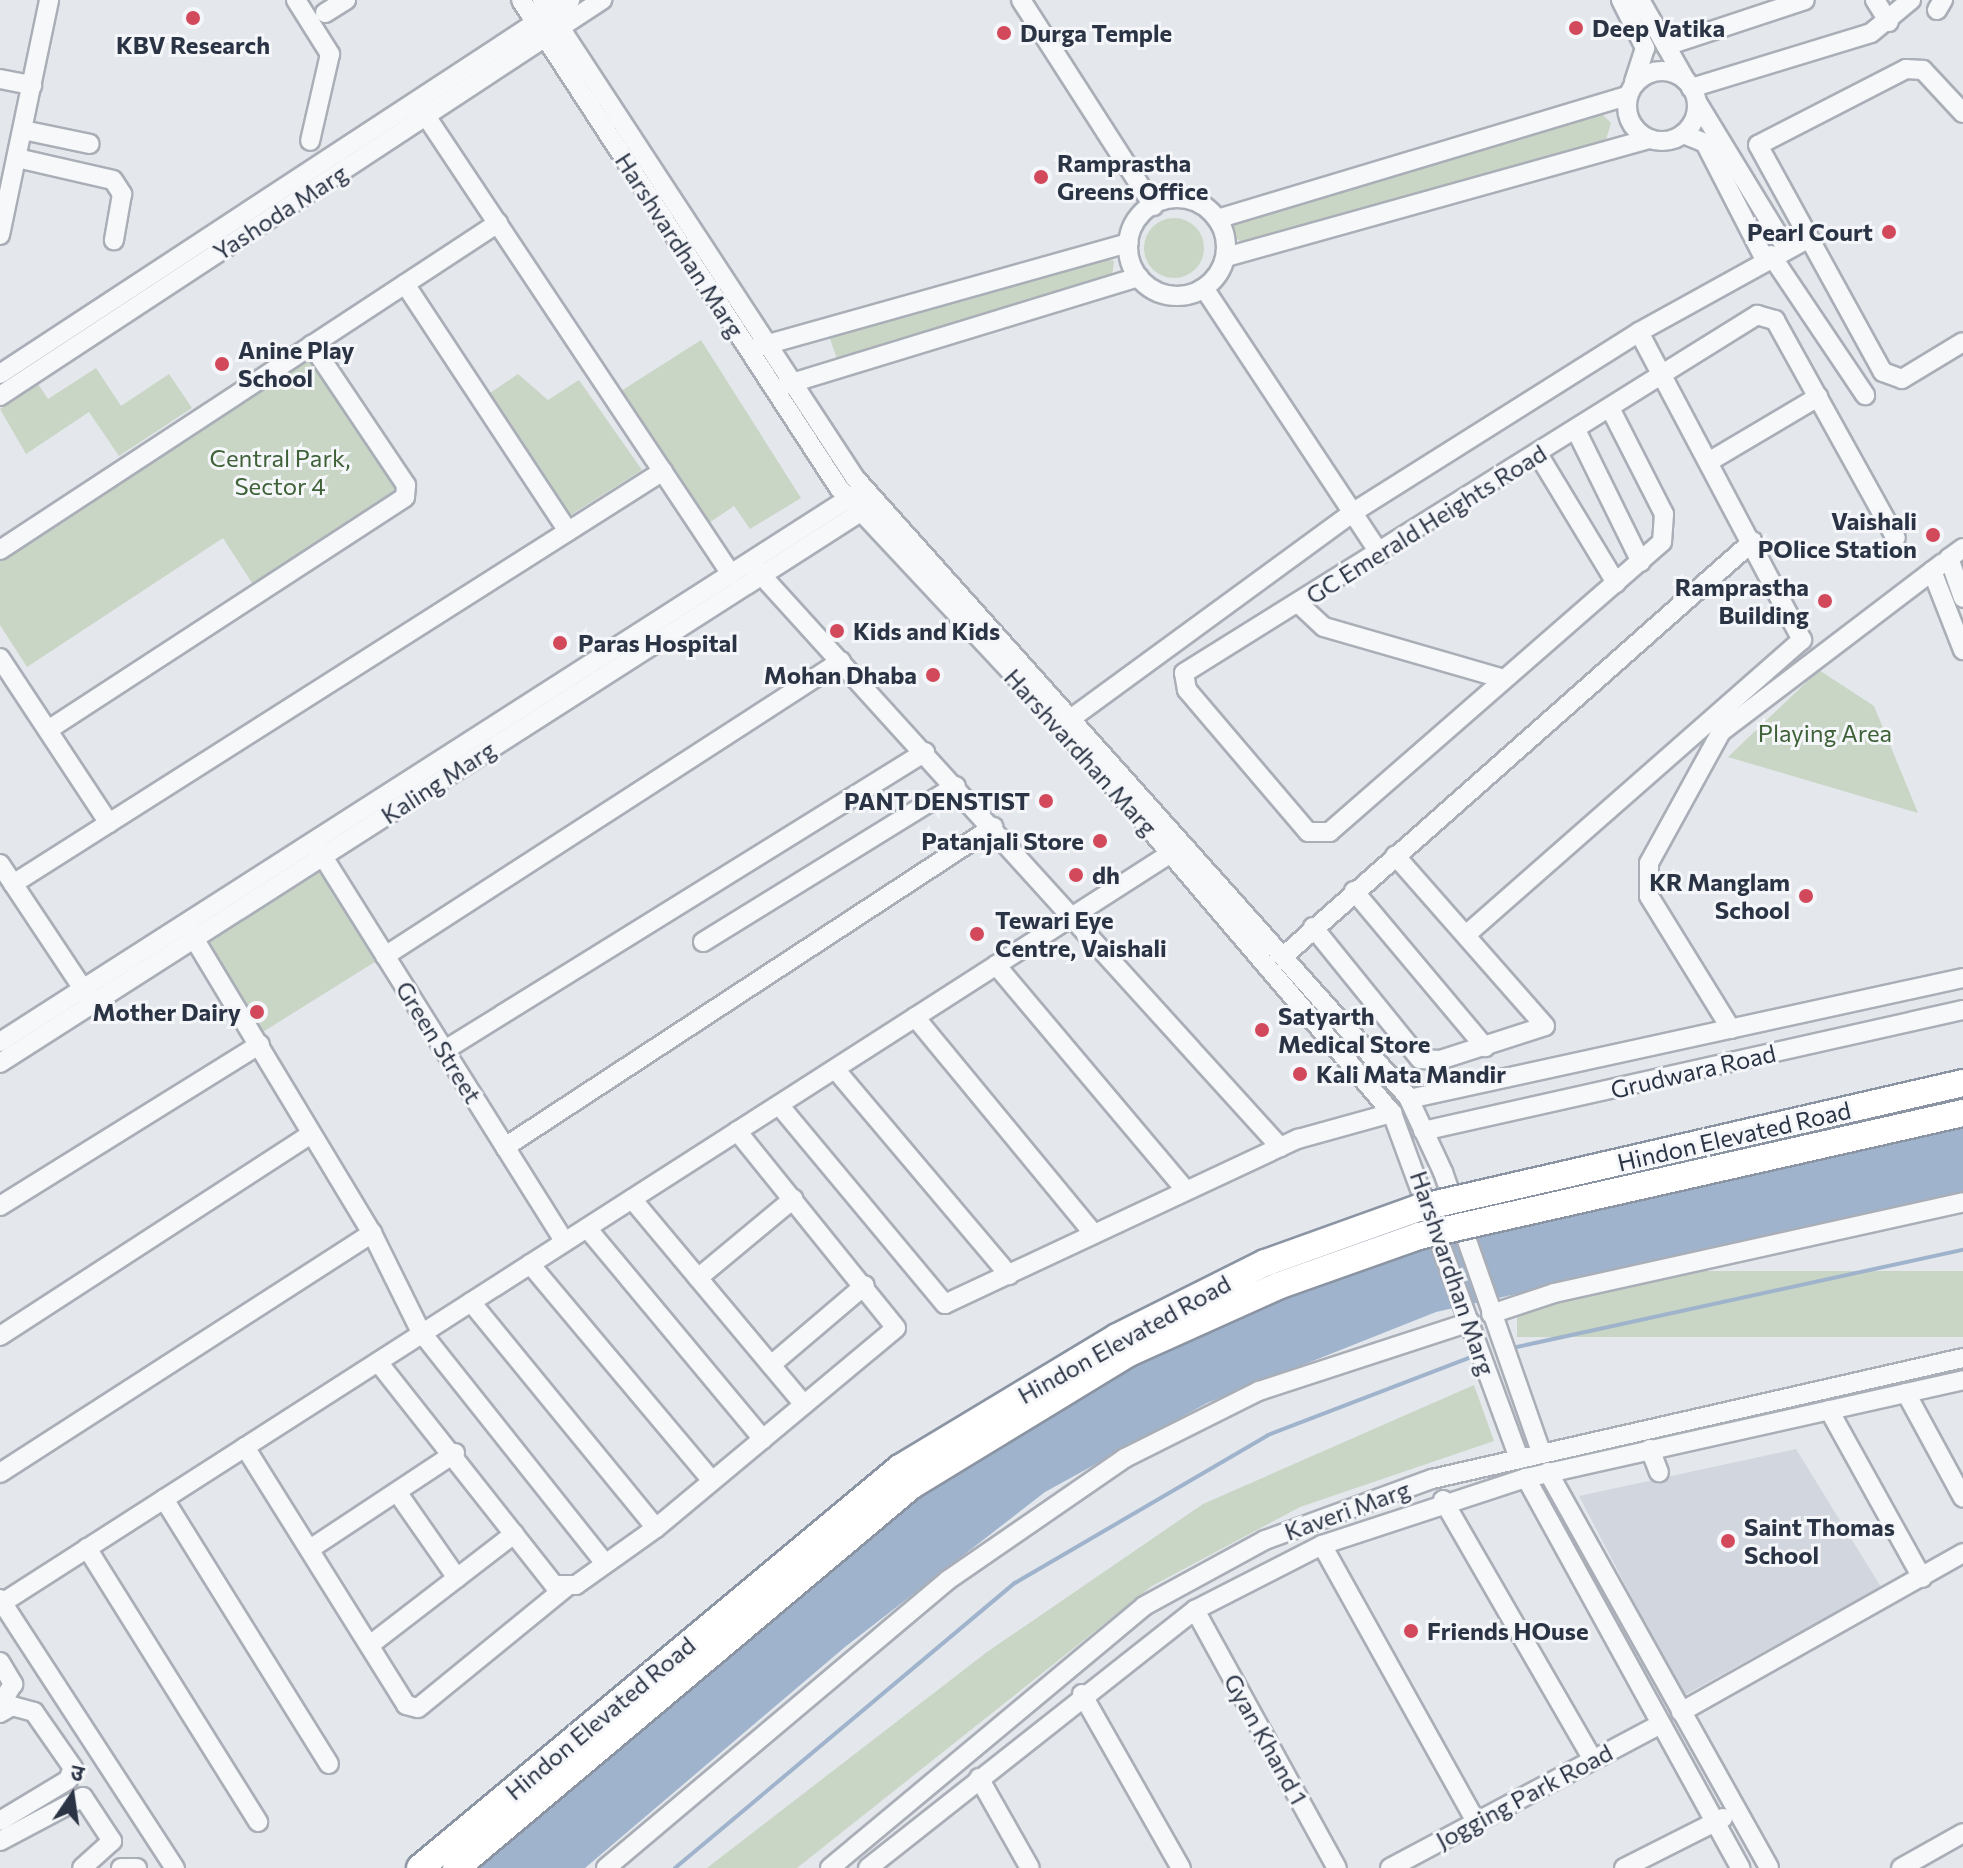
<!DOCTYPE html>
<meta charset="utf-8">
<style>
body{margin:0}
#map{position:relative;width:1963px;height:1868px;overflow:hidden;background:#e4e7ec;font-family:Commissioner,"Noto Sans Devanagari",sans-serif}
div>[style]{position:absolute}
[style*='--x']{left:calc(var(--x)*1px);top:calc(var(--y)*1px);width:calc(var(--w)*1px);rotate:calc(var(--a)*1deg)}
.built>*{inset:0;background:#d2d6de}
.green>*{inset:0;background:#c9d6c5;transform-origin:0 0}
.round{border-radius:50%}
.water>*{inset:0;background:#9fb4cc}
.stream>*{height:4px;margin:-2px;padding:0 2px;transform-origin:2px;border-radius:2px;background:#9fb4cc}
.roads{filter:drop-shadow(2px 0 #a9aeb7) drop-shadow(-2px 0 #a9aeb7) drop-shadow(0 2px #a9aeb7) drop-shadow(0 -2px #a9aeb7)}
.minor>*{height:18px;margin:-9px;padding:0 9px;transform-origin:9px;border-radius:9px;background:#f7f8fa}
.minor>.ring{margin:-9px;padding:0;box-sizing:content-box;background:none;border:18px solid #f7f8fa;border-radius:50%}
.bridges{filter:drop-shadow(2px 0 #8b94a3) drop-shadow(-2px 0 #8b94a3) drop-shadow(0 2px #8b94a3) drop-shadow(0 -2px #8b94a3)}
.highway-bridge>*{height:26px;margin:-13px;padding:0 13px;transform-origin:13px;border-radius:13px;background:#fff}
.dots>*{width:22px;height:22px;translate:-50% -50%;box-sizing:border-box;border:4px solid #f4f6f9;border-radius:50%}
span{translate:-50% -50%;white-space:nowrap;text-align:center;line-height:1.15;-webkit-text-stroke:6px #f4f6f9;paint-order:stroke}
.poi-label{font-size:24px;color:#2b3445;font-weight:700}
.left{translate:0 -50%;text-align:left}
.right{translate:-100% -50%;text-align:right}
.street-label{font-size:24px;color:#2b3445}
.park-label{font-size:24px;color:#3f6138}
.north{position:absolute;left:32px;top:1756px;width:80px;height:80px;-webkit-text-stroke:6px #f4f6f9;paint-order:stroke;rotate:13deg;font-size:22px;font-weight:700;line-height:32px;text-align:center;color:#2b3445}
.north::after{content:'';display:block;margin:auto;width:28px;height:36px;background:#2b3445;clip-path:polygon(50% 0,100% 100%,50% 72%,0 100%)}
</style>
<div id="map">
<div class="built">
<div style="clip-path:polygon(1796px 1449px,1881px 1587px,1683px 1696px,1579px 1496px)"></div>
</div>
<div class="green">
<div style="clip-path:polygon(1601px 113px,1611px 123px,1606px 140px,1243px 243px,1233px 236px,1233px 220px)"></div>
<div class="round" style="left:1144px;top:218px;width:60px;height:60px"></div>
<div style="clip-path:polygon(1100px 257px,1114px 261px,1112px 277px,837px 359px,828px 333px)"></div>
<div style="clip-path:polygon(701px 340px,801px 498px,750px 529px,734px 506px,709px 523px,618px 393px)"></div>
<div style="clip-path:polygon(308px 354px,402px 493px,254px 586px,223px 538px,27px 667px,0 625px,0 559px)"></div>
<div style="clip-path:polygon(96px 368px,121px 406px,169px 374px,192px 408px,119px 456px,89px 412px,26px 454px,0 409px,38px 384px,48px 399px)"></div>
<div style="clip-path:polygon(518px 374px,548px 400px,579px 380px,642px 470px,561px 521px,481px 399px)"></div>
<div style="clip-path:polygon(1819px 670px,1874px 706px,1918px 813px,1728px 757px)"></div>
<div style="left:322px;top:857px;width:117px;height:151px;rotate:58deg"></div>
<div style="left:1963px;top:1271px;width:66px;height:446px;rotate:90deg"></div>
<div style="clip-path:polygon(1474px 1385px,1494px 1441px,1300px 1507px,1152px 1586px,797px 1868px,707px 1868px,987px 1652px,1203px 1504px)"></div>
</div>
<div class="water">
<div style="clip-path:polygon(1963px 1099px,1963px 1193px,1436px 1312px,1207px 1403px,1045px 1492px,845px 1647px,585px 1868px,451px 1868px,843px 1527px,1112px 1356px,1378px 1235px)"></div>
</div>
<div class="stream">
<div style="--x:1512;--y:1348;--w:462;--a:-12.3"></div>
<div style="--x:675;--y:1868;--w:444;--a:-40"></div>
<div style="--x:1015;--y:1583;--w:293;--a:-30.3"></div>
<div style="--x:1268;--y:1435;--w:223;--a:-21"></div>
</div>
<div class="roads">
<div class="minor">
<div style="--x:296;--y:0;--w:64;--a:57.8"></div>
<div style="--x:330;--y:54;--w:89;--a:102.9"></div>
<div style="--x:521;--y:0;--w:582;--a:56.91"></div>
<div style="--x:839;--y:488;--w:325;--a:46.9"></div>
<div style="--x:1061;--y:725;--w:510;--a:49.53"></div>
<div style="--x:1392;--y:1113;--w:368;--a:69.8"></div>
<div style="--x:542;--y:0;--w:571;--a:56.78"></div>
<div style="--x:855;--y:478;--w:830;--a:48.22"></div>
<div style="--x:1408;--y:1097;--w:83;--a:65"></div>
<div style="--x:1443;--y:1172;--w:297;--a:70.7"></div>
<div style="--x:1021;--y:0;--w:245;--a:57.3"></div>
<div style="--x:1621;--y:0;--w:54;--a:63.4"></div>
<div style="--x:1645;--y:48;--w:36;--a:108"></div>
<div style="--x:1640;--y:0;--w:93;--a:60.4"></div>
<div style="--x:1875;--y:0;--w:26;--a:58"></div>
<div style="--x:1937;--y:10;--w:12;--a:-59"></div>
<div style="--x:325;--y:13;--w:25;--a:-32"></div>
<div style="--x:1666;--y:46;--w:146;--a:-18.3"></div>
<div class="ring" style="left:1627px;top:71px;width:52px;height:52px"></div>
<div style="--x:0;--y:79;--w:33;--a:11"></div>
<div style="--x:1691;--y:88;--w:188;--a:-17"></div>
<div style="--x:1871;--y:33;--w:52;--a:-39.5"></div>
<div style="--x:1697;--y:102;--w:171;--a:58.6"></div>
<div style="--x:420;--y:107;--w:561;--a:56.34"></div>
<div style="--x:1963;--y:113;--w:59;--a:-132.9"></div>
<div style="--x:1923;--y:70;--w:17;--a:-177"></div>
<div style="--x:1906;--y:69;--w:166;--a:152.8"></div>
<div style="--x:1758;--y:145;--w:259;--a:61.2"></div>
<div style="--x:1883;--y:372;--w:20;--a:20"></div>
<div style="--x:1902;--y:379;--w:71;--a:-31.2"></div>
<div style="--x:23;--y:130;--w:68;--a:11.8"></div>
<div style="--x:1683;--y:134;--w:24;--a:22"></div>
<div style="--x:1705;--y:143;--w:129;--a:62.8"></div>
<div style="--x:17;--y:158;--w:98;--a:12.9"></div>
<div style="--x:113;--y:180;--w:17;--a:57"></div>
<div style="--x:122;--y:194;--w:47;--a:99.9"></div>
<div class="ring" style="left:1128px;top:198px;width:80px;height:80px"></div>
<div style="--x:1217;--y:219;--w:429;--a:-16.7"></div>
<div style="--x:0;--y:235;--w:240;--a:-78.2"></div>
<div style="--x:1771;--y:255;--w:169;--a:56.1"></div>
<div style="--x:1226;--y:257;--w:438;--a:-15.6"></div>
<div style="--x:405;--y:284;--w:296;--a:56.6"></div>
<div style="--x:1204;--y:288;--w:319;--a:56.5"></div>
<div style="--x:758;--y:347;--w:385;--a:-15.7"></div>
<div style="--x:0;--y:374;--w:682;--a:-33.27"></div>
<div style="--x:785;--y:385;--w:370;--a:-17"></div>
<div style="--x:0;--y:396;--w:721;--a:-33.34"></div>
<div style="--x:1610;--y:408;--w:119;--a:63"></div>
<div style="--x:1664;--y:514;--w:28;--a:94"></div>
<div style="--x:1662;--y:542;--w:441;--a:138.9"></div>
<div style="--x:1330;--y:832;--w:22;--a:180"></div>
<div style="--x:1308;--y:832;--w:187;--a:-130.4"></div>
<div style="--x:1187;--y:690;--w:17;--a:-100"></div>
<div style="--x:1184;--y:673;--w:676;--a:-32"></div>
<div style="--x:1757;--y:315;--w:19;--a:16"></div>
<div style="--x:1775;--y:320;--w:249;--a:61"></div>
<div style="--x:1576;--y:430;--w:147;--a:63.8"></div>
<div style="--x:1538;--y:454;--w:151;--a:58.8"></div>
<div style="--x:1710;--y:461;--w:126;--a:-30.7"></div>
<div style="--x:1963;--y:548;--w:17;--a:144"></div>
<div style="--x:1949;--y:558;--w:42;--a:70.7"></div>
<div style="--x:0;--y:550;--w:596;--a:-33.29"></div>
<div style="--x:755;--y:568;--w:782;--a:47.8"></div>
<div style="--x:1932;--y:571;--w:85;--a:68.6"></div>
<div style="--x:1298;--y:603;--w:35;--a:43"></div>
<div style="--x:1324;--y:627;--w:187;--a:16.1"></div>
<div style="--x:0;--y:658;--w:198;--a:56.6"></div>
<div style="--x:1065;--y:723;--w:359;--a:-36.2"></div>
<div style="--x:1355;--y:511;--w:336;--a:-32.2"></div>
<div style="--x:1639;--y:332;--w:194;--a:-28.9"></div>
<div style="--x:48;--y:730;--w:426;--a:-33.1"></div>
<div style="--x:405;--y:497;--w:12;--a:-85"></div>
<div style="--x:406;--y:485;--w:169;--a:-123.9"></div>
<div style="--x:317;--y:847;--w:466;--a:57.9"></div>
<div style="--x:0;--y:864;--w:161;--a:56.4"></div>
<div style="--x:13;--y:884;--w:770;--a:-32.43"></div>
<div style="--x:1354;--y:891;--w:204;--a:50"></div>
<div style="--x:1313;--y:927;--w:170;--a:51"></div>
<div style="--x:1420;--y:1059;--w:20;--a:3"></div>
<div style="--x:1440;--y:1060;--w:110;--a:-17.9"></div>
<div style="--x:1545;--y:1026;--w:227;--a:-131.3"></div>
<div style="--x:189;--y:930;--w:354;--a:58.9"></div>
<div style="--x:372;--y:1233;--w:110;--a:63.7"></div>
<div style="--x:421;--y:1332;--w:293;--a:51.5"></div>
<div style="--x:1467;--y:934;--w:446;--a:-41.3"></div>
<div style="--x:1802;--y:640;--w:348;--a:-117.9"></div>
<div style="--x:703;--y:942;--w:297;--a:-31.7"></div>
<div style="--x:1286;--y:954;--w:623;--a:-41.49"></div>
<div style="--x:385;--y:956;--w:543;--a:-32.9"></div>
<div style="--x:996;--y:965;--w:295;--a:49.9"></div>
<div style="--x:915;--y:1017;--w:281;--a:50.5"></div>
<div style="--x:1731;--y:1029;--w:156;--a:-121.7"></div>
<div style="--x:1649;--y:896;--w:33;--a:-90"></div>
<div style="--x:1649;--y:863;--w:149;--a:-61.2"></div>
<div style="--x:1721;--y:732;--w:279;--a:-37.3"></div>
<div style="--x:0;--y:1042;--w:1018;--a:-32.64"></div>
<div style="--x:445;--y:1050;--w:565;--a:-31.83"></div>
<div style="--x:0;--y:1063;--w:1033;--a:-32.63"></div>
<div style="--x:835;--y:1069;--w:270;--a:49.8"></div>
<div style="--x:1409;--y:1099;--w:567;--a:-12.32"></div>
<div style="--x:779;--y:1105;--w:259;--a:50.2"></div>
<div style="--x:945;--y:1304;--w:390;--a:-25.1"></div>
<div style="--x:1298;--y:1139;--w:98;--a:-15.5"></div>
<div style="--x:1423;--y:1131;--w:553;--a:-12.63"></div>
<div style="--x:505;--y:1147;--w:584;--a:-33.25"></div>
<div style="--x:632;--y:1199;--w:268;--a:50.1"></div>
<div style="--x:0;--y:1206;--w:306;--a:-31.9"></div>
<div style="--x:587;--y:1228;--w:275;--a:50.2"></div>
<div style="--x:530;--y:1264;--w:283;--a:50"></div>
<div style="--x:698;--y:1278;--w:124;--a:-39.7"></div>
<div style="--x:471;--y:1302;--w:292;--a:50.7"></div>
<div style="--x:1491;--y:1314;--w:66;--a:-18.4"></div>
<div style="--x:1554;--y:1293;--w:419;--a:-12.5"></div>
<div style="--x:0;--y:1336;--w:371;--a:-33"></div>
<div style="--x:378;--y:1362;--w:284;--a:51.7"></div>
<div style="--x:554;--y:1585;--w:22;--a:0"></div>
<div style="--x:576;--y:1585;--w:98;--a:-35.5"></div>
<div style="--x:656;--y:1528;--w:312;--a:-39.8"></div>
<div style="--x:896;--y:1328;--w:253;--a:-128.9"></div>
<div style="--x:771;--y:1365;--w:123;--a:-40.4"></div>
<div style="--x:1906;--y:1393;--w:119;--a:61.5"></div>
<div style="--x:1829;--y:1410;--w:192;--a:61"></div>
<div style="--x:245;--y:1447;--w:304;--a:58"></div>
<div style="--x:406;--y:1705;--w:12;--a:14"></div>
<div style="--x:418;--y:1708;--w:190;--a:-39.2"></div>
<div style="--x:1650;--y:1449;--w:25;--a:69"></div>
<div style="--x:1548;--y:1472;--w:453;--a:60.8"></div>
<div style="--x:0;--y:1473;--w:443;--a:-32.8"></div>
<div style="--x:1526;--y:1478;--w:445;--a:61.2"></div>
<div style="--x:397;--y:1492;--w:105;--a:55.1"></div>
<div style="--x:164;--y:1499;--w:312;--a:58.1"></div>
<div style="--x:1443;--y:1500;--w:300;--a:60"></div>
<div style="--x:1322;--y:1545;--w:317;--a:60.9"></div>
<div style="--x:87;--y:1548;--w:323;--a:58"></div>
<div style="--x:310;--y:1549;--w:174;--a:-33.5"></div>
<div style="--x:0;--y:1599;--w:321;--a:57"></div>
<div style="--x:2;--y:1603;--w:1389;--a:-32.68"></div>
<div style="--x:1195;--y:1610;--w:294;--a:61.2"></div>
<div style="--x:370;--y:1645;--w:182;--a:-37.6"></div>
<div style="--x:0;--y:1662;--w:26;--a:59"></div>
<div style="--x:13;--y:1684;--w:25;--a:122"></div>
<div style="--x:1082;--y:1694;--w:200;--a:60.4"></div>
<div style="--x:1681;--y:1712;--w:324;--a:-29.4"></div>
<div style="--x:0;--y:1713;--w:14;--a:-30"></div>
<div style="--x:12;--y:1706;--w:23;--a:15"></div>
<div style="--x:34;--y:1712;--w:68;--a:55.1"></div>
<div style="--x:73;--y:1768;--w:13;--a:113"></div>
<div style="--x:68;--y:1780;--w:79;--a:148.9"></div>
<div style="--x:979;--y:1778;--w:103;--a:60.5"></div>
<div style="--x:0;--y:1841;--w:94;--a:-27.9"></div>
<div style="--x:83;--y:1797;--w:53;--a:56.6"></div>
<div style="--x:112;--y:1841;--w:40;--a:138"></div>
<div style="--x:121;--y:1868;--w:16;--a:0"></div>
<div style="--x:606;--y:1868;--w:447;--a:-40.1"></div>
<div style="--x:948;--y:1580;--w:215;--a:-34.6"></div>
<div style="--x:1125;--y:1458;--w:150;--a:-26.6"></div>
<div style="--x:1259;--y:1391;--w:222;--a:-18.1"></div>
<div style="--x:830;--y:1868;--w:409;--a:-39.8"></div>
<div style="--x:1144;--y:1606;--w:138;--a:-28.6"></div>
<div style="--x:1265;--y:1540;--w:178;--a:-20.1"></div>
<div style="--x:1432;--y:1479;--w:545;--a:-12.84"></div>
<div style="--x:868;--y:1868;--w:417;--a:-38.3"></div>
<div style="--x:1195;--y:1610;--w:143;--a:-27.1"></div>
<div style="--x:1322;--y:1545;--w:215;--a:-18.2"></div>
<div style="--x:1526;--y:1478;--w:448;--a:-12.6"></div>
<div style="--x:1390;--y:1868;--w:305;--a:-28"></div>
<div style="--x:1624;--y:1868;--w:111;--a:-26.8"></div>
<div style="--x:1901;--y:1868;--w:71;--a:-29.4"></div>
</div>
</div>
<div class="bridges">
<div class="highway-bridge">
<div style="--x:420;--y:1868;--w:625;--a:-39.81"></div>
<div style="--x:900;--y:1468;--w:253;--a:-31.1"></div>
<div style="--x:1117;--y:1337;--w:165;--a:-26.6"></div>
<div style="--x:1265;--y:1263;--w:164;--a:-19.7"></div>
<div style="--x:1419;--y:1208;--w:558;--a:-12.94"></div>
<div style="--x:456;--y:1868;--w:594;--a:-40.02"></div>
<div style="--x:911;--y:1486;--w:255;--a:-31.4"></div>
<div style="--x:1129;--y:1353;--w:163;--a:-24.2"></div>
<div style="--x:1278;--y:1286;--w:150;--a:-19.5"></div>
<div style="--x:1419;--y:1236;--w:558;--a:-12.74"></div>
</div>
</div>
<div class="dots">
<div style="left:193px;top:18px;background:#d1495b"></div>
<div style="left:1576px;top:28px;background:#d1495b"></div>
<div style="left:1004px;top:33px;background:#d1495b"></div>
<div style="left:1041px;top:177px;background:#d1495b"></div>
<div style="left:1889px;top:232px;background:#d1495b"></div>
<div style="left:222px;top:364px;background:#d1495b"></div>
<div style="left:1933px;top:535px;background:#d1495b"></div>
<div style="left:1825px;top:601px;background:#d1495b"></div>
<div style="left:837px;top:631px;background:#d1495b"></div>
<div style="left:560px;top:643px;background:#d1495b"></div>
<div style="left:933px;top:675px;background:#d1495b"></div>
<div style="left:1046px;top:801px;background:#d1495b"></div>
<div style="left:1100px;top:841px;background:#d1495b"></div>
<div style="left:1076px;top:875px;background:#d1495b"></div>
<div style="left:1806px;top:896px;background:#d1495b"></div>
<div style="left:977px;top:934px;background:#d1495b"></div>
<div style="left:257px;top:1012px;background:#d1495b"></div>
<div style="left:1262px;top:1030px;background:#d1495b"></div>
<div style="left:1300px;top:1074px;background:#d1495b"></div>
<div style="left:1728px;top:1541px;background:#d1495b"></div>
<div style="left:1411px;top:1631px;background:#d1495b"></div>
</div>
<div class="poi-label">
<span class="left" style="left:1592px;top:28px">Deep Vatika</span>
<span class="left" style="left:1020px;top:33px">Durga Temple</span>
<span style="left:193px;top:45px">KBV Research</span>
<span class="left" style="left:1057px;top:177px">Ramprastha<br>Greens Office</span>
<span class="right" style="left:1873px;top:232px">Pearl Court</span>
<span class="left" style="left:238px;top:364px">Anine Play<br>School</span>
<span class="right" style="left:1917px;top:535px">Vaishali<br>POlice Station</span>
<span class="right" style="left:1809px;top:601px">Ramprastha<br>Building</span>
<span class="left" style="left:853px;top:631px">Kids and Kids</span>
<span class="left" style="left:578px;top:643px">Paras Hospital</span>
<span class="right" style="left:917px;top:675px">Mohan Dhaba</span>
<span class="right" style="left:1030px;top:801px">PANT DENSTIST</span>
<span class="right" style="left:1084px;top:841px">Patanjali Store</span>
<span class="left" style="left:1092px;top:875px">dh</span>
<span class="right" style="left:1790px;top:896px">KR Manglam<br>School</span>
<span class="left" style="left:995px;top:934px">Tewari Eye<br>Centre, Vaishali</span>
<span class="right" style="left:241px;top:1012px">Mother Dairy</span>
<span class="left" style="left:1278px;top:1030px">Satyarth<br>Medical Store</span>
<span class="left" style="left:1316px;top:1074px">Kali Mata Mandir</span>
<span class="left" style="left:1744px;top:1541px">Saint Thomas<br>School</span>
<span class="left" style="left:1427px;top:1631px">Friends HOuse</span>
</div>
<div class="street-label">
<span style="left:280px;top:212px;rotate:-33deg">Yashoda Marg</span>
<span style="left:680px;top:245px;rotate:57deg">Harshvardhan Marg</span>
<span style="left:1426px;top:524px;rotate:-32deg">GC Emerald Heights Road</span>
<span style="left:1081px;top:752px;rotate:48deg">Harshvardhan Marg</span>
<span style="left:438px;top:782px;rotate:-33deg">Kaling Marg</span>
<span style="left:439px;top:1042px;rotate:58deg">Green Street</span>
<span style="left:1693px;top:1071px;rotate:-13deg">Grudwara Road</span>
<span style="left:1734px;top:1136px;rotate:-13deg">Hindon Elevated Road</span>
<span style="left:1453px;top:1273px;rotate:71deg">Harshvardhan Marg</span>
<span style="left:1124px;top:1339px;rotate:-29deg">Hindon Elevated Road</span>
<span style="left:1347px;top:1510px;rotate:-20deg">Kaveri Marg</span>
<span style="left:600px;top:1718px;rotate:-40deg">Hindon Elevated Road</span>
<span style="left:1266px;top:1739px;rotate:61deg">Gyan Khand 1</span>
<span style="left:1524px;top:1796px;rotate:-28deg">Jogging Park Road</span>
</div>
<div class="park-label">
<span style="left:280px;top:472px">Central Park,<br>Sector 4</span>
<span style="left:1825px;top:733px">Playing Area</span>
</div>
<div class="north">उ</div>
</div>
